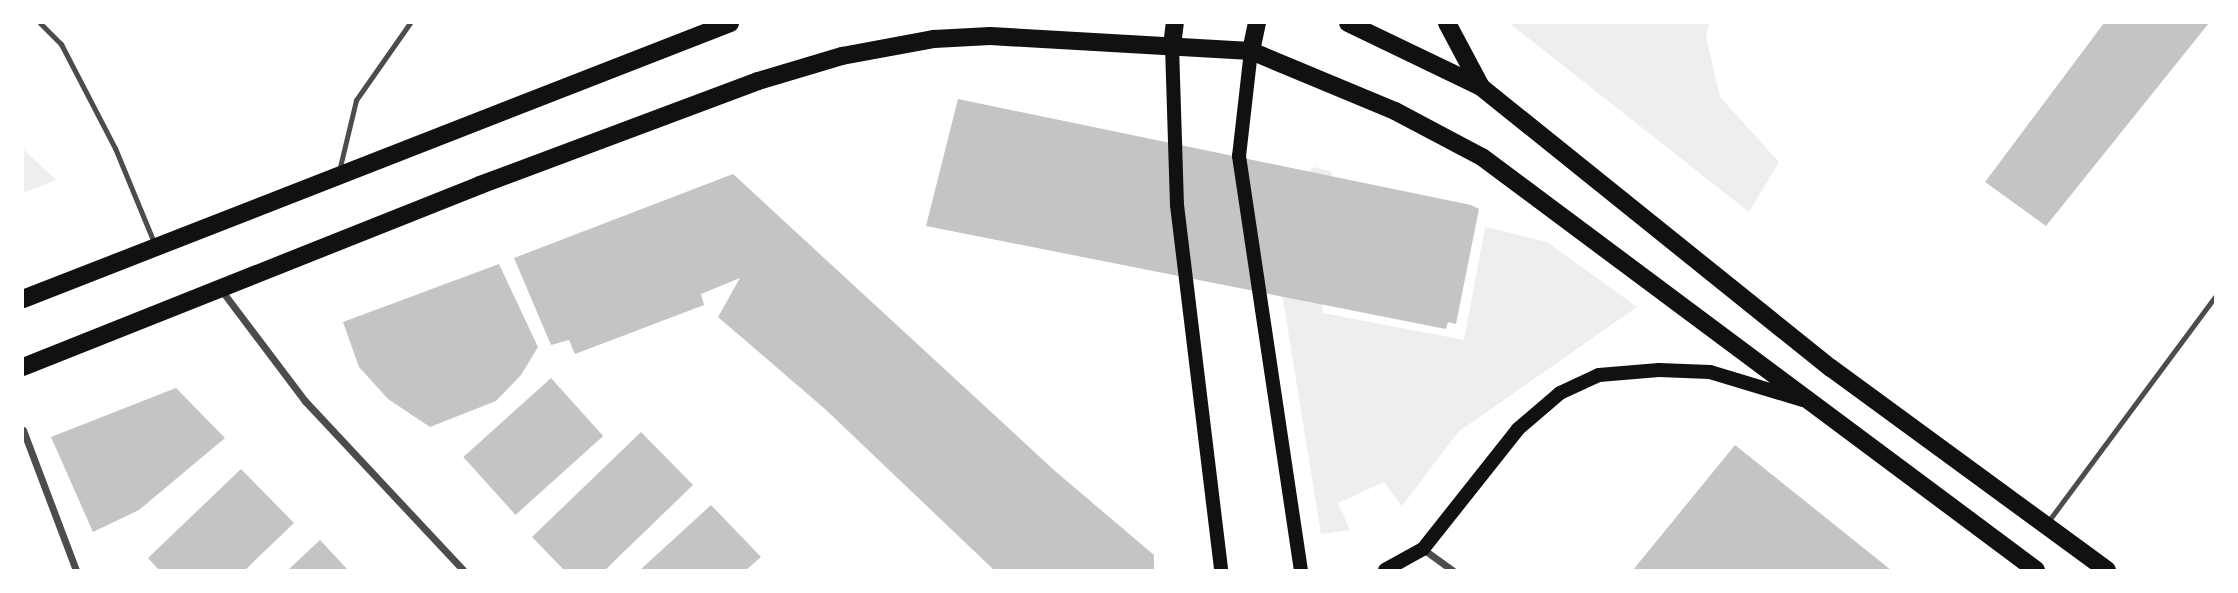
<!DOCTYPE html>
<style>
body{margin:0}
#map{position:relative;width:2238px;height:593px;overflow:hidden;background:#fff;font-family:"Nunito Sans",sans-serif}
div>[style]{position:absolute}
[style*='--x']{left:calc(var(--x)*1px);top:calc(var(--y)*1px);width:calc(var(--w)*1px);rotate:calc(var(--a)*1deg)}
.green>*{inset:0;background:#eee}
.building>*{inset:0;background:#c4c4c4;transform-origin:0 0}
.service>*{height:5px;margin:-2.5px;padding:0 2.5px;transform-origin:2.5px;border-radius:2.5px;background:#4c4c4c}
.minor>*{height:7px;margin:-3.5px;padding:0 3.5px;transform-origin:3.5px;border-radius:3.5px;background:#4c4c4c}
.secondary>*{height:14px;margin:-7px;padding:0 7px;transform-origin:7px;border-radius:7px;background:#111}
.primary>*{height:18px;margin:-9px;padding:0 9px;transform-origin:9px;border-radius:9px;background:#111}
span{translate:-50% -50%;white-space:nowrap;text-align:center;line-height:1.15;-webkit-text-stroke:6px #fff;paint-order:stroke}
.frame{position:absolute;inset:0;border:24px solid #fff;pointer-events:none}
</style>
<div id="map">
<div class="green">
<div style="clip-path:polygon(1509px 23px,1709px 23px,1706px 37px,1720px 97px,1779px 162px,1749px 212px)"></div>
<div style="clip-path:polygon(23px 149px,56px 180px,23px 193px)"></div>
<div style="clip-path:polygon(1315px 167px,1332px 172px,1320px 295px,1323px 313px,1464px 340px,1485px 227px,1547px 242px,1637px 307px,1458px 432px,1402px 506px,1384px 482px,1338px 503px,1350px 530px,1321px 534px,1272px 231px,1278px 191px)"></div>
</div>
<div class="building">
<div style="clip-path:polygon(2104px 23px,2209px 23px,2046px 226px,1985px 182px)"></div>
<div style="clip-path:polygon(958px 99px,1471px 205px,1479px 209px,1456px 324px,1448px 322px,1446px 329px,926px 226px)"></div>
<div style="clip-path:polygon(733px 174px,1055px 471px,1154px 555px,1154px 570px,994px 570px,825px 409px,718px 317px,740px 278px,701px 294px,704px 305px,575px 354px,569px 340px,551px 345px,514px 258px)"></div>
<div style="clip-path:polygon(499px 264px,538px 347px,521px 375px,496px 401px,430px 427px,388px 399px,359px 367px,343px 322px)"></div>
<div style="left:551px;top:378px;width:78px;height:118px;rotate:48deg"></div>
<div style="clip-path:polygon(176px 388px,225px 438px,139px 510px,93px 532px,51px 437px)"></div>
<div style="clip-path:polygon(641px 432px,693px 485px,605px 570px,564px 570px,532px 537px)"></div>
<div style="clip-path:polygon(1735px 445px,1891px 570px,1633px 570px)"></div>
<div style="clip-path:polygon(241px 469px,294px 523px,245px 570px,159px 570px,148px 558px)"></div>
<div style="clip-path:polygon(711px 505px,761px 557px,746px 570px,640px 570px)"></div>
<div style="clip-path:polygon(320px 540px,348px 570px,288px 570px)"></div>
</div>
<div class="service">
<div style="--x:40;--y:23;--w:30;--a:45"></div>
<div style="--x:61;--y:44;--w:117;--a:62.6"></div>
<div style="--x:115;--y:148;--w:105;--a:67.6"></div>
<div style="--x:339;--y:171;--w:73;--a:-76.5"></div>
<div style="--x:356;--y:100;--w:94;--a:-55"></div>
<div style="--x:2047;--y:523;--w:282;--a:-53.4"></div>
</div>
<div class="minor">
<div style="--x:222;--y:291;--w:138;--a:53"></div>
<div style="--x:305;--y:401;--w:231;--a:46.9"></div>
<div style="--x:23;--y:430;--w:150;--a:69.3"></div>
<div style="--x:1423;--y:549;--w:36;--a:36"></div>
</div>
<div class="secondary">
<div style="--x:1172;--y:46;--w:159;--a:88.2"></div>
<div style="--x:1177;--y:205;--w:368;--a:83.1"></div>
<div style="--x:1251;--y:51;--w:106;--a:96.5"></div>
<div style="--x:1239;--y:156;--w:419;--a:81.5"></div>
<div style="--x:1385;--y:570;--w:43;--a:-28.9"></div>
<div style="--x:1423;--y:549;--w:153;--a:-51.6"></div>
<div style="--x:1518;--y:429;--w:55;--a:-40.6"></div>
<div style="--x:1560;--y:393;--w:43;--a:-24.8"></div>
<div style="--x:1599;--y:375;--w:60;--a:-4.8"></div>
<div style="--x:1659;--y:370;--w:51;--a:2.2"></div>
<div style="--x:1710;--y:372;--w:97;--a:16.8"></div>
</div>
<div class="primary">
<div style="--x:1348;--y:23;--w:148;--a:25.7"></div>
<div style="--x:1481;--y:87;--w:449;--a:38.8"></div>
<div style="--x:1831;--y:368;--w:342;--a:36.2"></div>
<div style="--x:1447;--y:23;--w:72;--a:62"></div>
<div style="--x:1172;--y:46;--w:23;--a:-83"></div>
<div style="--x:1251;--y:51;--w:29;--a:-78"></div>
<div style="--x:23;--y:299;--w:759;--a:-21.32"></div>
<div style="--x:23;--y:367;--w:492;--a:-21.7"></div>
<div style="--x:480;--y:185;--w:297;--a:-20.5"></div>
<div style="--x:758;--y:81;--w:88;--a:-16.6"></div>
<div style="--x:842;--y:56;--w:94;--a:-10.5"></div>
<div style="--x:934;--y:39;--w:56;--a:-3.1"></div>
<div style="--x:990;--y:36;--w:261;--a:3.3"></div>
<div style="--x:1251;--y:51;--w:156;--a:22.6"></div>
<div style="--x:1395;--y:111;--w:98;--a:27.9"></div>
<div style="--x:1482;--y:157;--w:691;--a:36.7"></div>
</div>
<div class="frame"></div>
</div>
